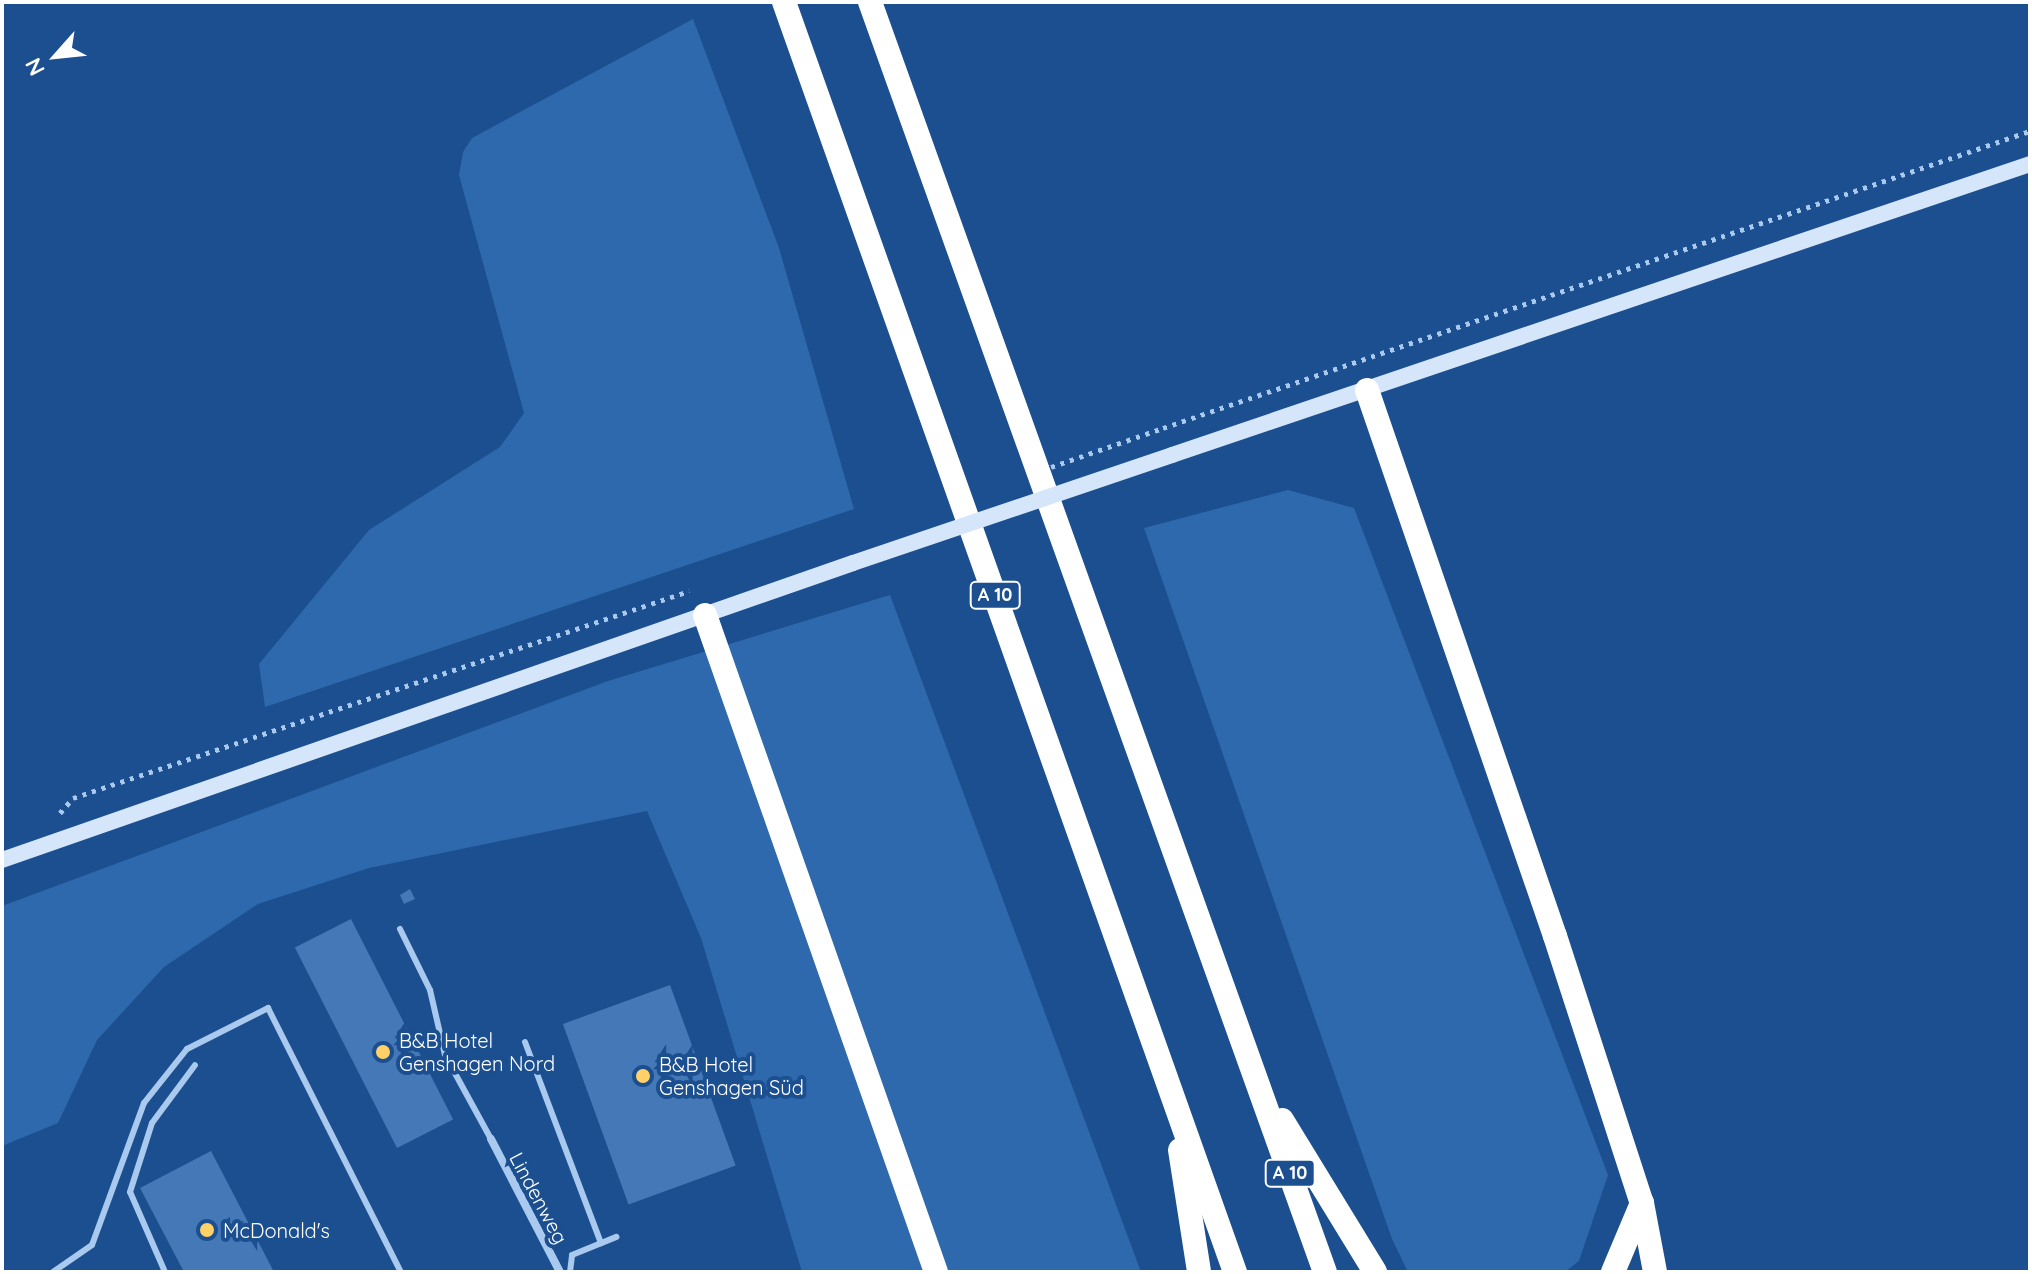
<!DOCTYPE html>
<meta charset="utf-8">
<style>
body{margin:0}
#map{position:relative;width:2032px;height:1274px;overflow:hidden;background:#1b4f8f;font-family:Quicksand,sans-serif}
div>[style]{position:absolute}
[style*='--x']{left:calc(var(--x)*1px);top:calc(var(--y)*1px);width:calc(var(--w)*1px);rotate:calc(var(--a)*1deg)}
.green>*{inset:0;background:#2e69ad}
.building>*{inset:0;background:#4478b7;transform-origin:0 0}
.path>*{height:5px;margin-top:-2.5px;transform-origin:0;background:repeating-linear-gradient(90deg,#a9c9ee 0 4px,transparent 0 10px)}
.lane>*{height:6px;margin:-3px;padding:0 3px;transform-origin:3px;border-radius:3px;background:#a9c9ee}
.street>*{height:8px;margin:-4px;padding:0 4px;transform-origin:4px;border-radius:4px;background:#a9c9ee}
.secondary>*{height:16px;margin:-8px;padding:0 8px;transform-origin:8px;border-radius:8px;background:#d6e6fa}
.highway>*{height:24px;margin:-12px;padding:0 12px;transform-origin:12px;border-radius:12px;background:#fff}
.path-bridge>*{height:5px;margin-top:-2.5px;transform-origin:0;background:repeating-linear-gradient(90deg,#a9c9ee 0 4px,transparent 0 10px)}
.secondary-bridge>*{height:16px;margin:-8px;padding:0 8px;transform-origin:8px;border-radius:8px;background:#d6e6fa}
.dots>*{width:22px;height:22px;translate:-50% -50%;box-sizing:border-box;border:4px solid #1b4f8f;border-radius:50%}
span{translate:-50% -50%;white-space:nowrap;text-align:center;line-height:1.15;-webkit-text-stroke:8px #1b4f8f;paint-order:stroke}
.shield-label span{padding:2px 6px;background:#1b4f8f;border:2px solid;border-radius:6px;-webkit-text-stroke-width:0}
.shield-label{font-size:18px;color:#fff;font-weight:700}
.poi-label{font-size:20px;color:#fff}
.left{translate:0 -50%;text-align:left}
.street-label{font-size:20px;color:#fff}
.frame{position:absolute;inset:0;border:4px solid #fff;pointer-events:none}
.north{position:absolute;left:16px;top:16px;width:80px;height:80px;-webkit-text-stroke:6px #1b4f8f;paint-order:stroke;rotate:243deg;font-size:22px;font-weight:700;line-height:32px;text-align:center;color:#fff}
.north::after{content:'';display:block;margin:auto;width:28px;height:36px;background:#fff;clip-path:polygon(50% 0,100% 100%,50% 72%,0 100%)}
</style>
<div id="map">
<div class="green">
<div style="clip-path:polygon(693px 19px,779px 248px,854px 509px,265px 707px,259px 664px,369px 530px,500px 447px,524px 413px,459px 175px,463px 152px,472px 138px)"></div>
<div style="clip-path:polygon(1288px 490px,1354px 508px,1608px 1175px,1579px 1261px,1565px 1272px,1408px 1272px,1392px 1239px,1144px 528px)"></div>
<div style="clip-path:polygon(890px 595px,1141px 1272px,802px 1272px,701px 938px,647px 811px,369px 868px,258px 904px,164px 967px,97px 1040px,58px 1123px,2px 1146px,2px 906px,608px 681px)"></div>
</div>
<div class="building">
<div style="clip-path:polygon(410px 889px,415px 899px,404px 904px,400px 895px)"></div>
<div style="left:351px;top:919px;width:225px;height:63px;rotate:63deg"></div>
<div style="left:670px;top:985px;width:192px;height:114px;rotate:70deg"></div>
<div style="clip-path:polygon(211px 1151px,274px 1272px,184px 1272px,140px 1188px)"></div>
</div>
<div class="path">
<div style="--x:1163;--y:428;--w:916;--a:-18.91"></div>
<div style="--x:60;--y:813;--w:20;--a:-49"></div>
<div style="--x:73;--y:798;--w:650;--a:-18.57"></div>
</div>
<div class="lane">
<div style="--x:400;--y:929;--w:68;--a:63.8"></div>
<div style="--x:430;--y:990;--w:67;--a:77"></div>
<div style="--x:445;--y:1055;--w:96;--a:61.3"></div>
<div style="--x:525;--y:1042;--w:215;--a:69.3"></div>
<div style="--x:53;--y:1272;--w:47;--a:-34.7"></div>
<div style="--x:92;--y:1245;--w:151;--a:-69.9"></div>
<div style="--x:144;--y:1103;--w:69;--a:-51.5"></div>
<div style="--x:187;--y:1049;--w:91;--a:-26.8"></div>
<div style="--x:268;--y:1008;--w:296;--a:63.3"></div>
<div style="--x:165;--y:1272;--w:87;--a:-113.6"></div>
<div style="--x:130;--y:1192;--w:72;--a:-72.3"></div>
<div style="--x:152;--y:1123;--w:72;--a:-53.4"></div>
<div style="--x:570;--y:1272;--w:17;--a:-83"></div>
<div style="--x:572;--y:1255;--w:48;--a:-22.2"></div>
</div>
<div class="street">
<div style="--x:491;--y:1139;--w:150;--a:62.6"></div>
</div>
<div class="secondary">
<div style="--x:1172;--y:455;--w:906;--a:-18.73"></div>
<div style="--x:2;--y:860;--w:901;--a:-19.24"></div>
</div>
<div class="highway">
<div style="--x:784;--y:2;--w:1348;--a:70.45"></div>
<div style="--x:870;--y:2;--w:1349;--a:70.29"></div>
<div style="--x:1367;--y:390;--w:577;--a:71"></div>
<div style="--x:1555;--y:936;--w:281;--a:72"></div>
<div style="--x:1642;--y:1203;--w:70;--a:79.3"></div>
<div style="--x:705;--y:615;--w:696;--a:70.63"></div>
<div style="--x:1282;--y:1120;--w:178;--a:58.5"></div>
<div style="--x:1180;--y:1150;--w:123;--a:81.1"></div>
<div style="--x:1613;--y:1272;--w:75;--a:-67.2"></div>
</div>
<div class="path-bridge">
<div style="--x:1051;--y:467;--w:119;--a:-19.2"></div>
</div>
<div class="secondary-bridge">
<div style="--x:853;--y:563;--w:337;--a:-18.7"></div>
</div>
<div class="dots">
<div style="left:383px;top:1052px;background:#ffd166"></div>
<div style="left:643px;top:1076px;background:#ffd166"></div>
<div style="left:207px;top:1230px;background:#ffd166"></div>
</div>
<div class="shield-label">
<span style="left:995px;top:595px">A 10</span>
<span style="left:1290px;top:1173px">A 10</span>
</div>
<div class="poi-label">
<span class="left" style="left:399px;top:1052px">B&amp;B Hotel<br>Genshagen Nord</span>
<span class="left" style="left:659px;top:1076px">B&amp;B Hotel<br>Genshagen Süd</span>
<span class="left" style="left:223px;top:1230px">McDonald's</span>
</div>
<div class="street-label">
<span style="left:539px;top:1198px;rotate:62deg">Lindenweg</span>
</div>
<div class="frame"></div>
<div class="north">N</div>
</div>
